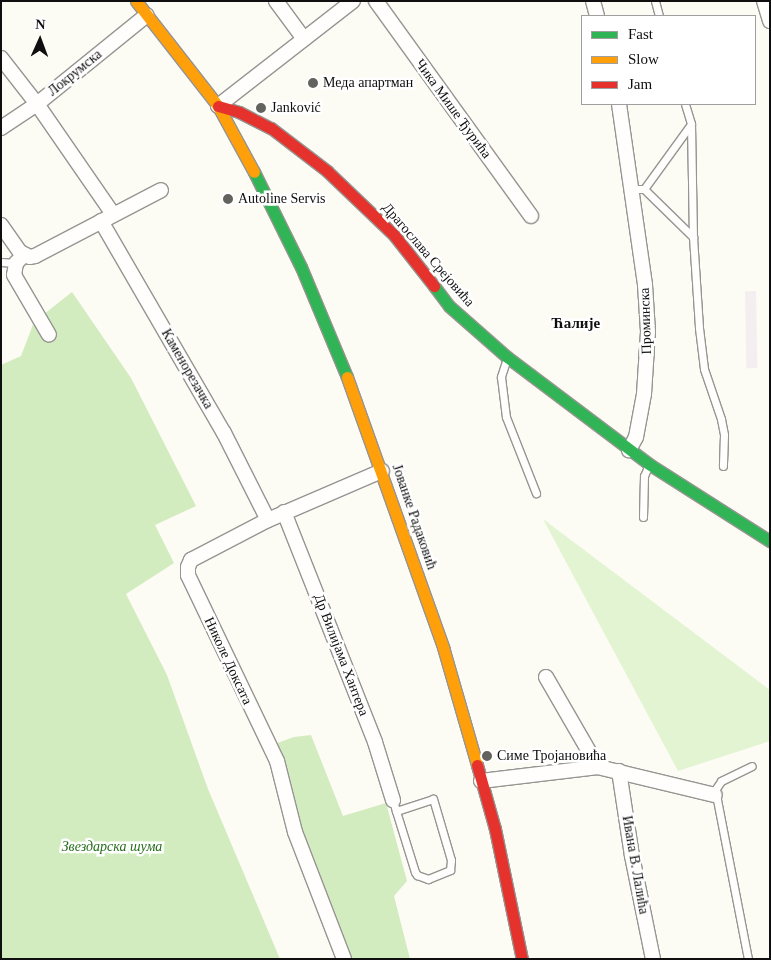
<!DOCTYPE html>
<meta charset="utf-8">
<style>
body{margin:0}
#map{position:relative;width:771px;height:960px;overflow:hidden;background:#fcfbf4;font-family:"Times New Roman",serif}
div>[style]{position:absolute}
[style*='--x']{left:calc(var(--x)*1px);top:calc(var(--y)*1px);width:calc(var(--w)*1px);rotate:calc(var(--a)*1deg)}
.industrial>*{inset:0;background:#f4eef1;transform-origin:0 0}
.green>*{inset:0;background:#e3f4d2}
.forest>*{inset:0;background:#d3ecbf}
.roads{filter:drop-shadow(1px 0 #969592) drop-shadow(-1px 0 #969592) drop-shadow(0 1px #969592) drop-shadow(0 -1px #969592)}
.lane>*{height:7px;margin:-3.5px;padding:0 3.5px;transform-origin:3.5px;border-radius:3.5px;background:#fffefd}
.street>*{height:14px;margin:-7px;padding:0 7px;transform-origin:7px;border-radius:7px;background:#fffefd}
.fast>*{height:11px;margin:-5.5px;padding:0 5.5px;transform-origin:5.5px;border-radius:5.5px;background:#30b455}
.slow>*{height:11px;margin:-5.5px;padding:0 5.5px;transform-origin:5.5px;border-radius:5.5px;background:#ff9f0a}
.jam>*{height:11px;margin:-5.5px;padding:0 5.5px;transform-origin:5.5px;border-radius:5.5px;background:#e5322d}
.dots>*{width:14px;height:14px;translate:-50% -50%;box-sizing:border-box;border:2px solid #fff;border-radius:50%}
span{translate:-50% -50%;white-space:nowrap;text-align:center;line-height:1.15;-webkit-text-stroke:5px #fff;paint-order:stroke}
.street-label{font-size:14px;color:#0f0f0f}
.poi-label{font-size:14px;color:#0f0f0f}
.left{translate:0 -50%;text-align:left}
.park-label{font-size:14px;color:#256d19;font-style:italic}
.neighbourhood-label{font-size:15px;color:#0f0f0f;font-weight:700}
.frame{position:absolute;inset:0;border:2px solid #0f0f0f;pointer-events:none}
.legend{position:absolute;left:581px;top:15px;width:175px;height:90px;box-sizing:border-box;background:#fff;border:1px solid #9f9f9f;margin:0;padding:6px 9px;list-style:none;font-size:15px;color:#0f0f0f}
.legend li{display:flex;align-items:center;gap:10px;height:25px}
.legend b{width:25px;border:1px solid #9f9f9f}
.north{position:absolute;left:15px;top:15px;width:50px;height:50px;-webkit-text-stroke:4px #fff;paint-order:stroke;rotate:2deg;font-size:14px;font-weight:700;line-height:20px;text-align:center;color:#0f0f0f}
.north::after{content:'';display:block;margin:auto;width:18px;height:22px;background:#0f0f0f;clip-path:polygon(50% 0,100% 100%,50% 72%,0 100%)}
</style>
<div id="map">
<div class="industrial">
<div style="left:756px;top:291px;width:77px;height:11px;rotate:89deg"></div>
</div>
<div class="green">
<div style="clip-path:polygon(543px 519px,770px 690px,770px 741px,678px 771px)"></div>
</div>
<div class="forest">
<div style="clip-path:polygon(72px 292px,131px 378px,196px 506px,155px 525px,174px 563px,126px 594px,167px 675px,208px 789px,280px 959px,1px 959px,1px 365px,21px 356px,34px 322px)"></div>
<div style="clip-path:polygon(311px 735px,343px 816px,386px 803px,407px 881px,394px 896px,410px 959px,344px 959px,269px 746px,294px 737px)"></div>
</div>
<div class="roads">
<div class="lane">
<div style="--x:655;--y:1;--w:16;--a:75"></div>
<div style="--x:685;--y:104;--w:21;--a:73"></div>
<div style="--x:691;--y:124;--w:113;--a:89"></div>
<div style="--x:693;--y:237;--w:91;--a:86.2"></div>
<div style="--x:699;--y:328;--w:41;--a:83"></div>
<div style="--x:704;--y:369;--w:53;--a:71.2"></div>
<div style="--x:721;--y:419;--w:16;--a:79"></div>
<div style="--x:724;--y:435;--w:31;--a:92"></div>
<div style="--x:631;--y:189;--w:13;--a:0"></div>
<div style="--x:644;--y:189;--w:80;--a:-54.1"></div>
<div style="--x:644;--y:189;--w:69;--a:44.4"></div>
<div style="--x:1;--y:262;--w:15;--a:4"></div>
<div style="--x:507;--y:358;--w:20;--a:108"></div>
<div style="--x:501;--y:377;--w:40;--a:82.9"></div>
<div style="--x:506;--y:417;--w:82;--a:68.5"></div>
<div style="--x:643;--y:517;--w:41;--a:-88.6"></div>
<div style="--x:644;--y:476;--w:13;--a:-67"></div>
<div style="--x:393;--y:800;--w:11;--a:75"></div>
<div style="--x:396;--y:811;--w:64;--a:72.7"></div>
<div style="--x:415;--y:872;--w:4;--a:56"></div>
<div style="--x:417;--y:875;--w:12;--a:20"></div>
<div style="--x:428;--y:879;--w:24;--a:-22"></div>
<div style="--x:450;--y:870;--w:10;--a:-84"></div>
<div style="--x:451;--y:860;--w:64;--a:-106.4"></div>
<div style="--x:433;--y:799;--w:39;--a:162"></div>
<div style="--x:748;--y:959;--w:172;--a:-101"></div>
<div style="--x:715;--y:790;--w:11;--a:-56"></div>
<div style="--x:721;--y:781;--w:34;--a:-26"></div>
</div>
<div class="street">
<div style="--x:276;--y:1;--w:47;--a:53.6"></div>
<div style="--x:376;--y:1;--w:265;--a:54.2"></div>
<div style="--x:593;--y:1;--w:16;--a:75"></div>
<div style="--x:764;--y:1;--w:21;--a:73"></div>
<div style="--x:1;--y:58;--w:58;--a:52"></div>
<div style="--x:37;--y:104;--w:134;--a:55.4"></div>
<div style="--x:619;--y:104;--w:183;--a:81.8"></div>
<div style="--x:645;--y:285;--w:47;--a:86.3"></div>
<div style="--x:648;--y:332;--w:62;--a:93.7"></div>
<div style="--x:644;--y:394;--w:44;--a:100.5"></div>
<div style="--x:636;--y:437;--w:15;--a:118"></div>
<div style="--x:218;--y:106;--w:171;--a:-37.9"></div>
<div style="--x:1;--y:128;--w:43;--a:-33.7"></div>
<div style="--x:37;--y:104;--w:141;--a:-39"></div>
<div style="--x:101;--y:221;--w:245;--a:59.9"></div>
<div style="--x:224;--y:433;--w:97;--a:63.2"></div>
<div style="--x:1;--y:225;--w:33;--a:55"></div>
<div style="--x:20;--y:252;--w:11;--a:27"></div>
<div style="--x:30;--y:257;--w:5;--a:-11"></div>
<div style="--x:35;--y:256;--w:142;--a:-27.6"></div>
<div style="--x:24;--y:255;--w:11;--a:135"></div>
<div style="--x:16;--y:263;--w:12;--a:99"></div>
<div style="--x:14;--y:275;--w:69;--a:59.7"></div>
<div style="--x:284;--y:512;--w:247;--a:68.4"></div>
<div style="--x:375;--y:742;--w:61;--a:72.8"></div>
<div style="--x:546;--y:677;--w:104;--a:60"></div>
<div style="--x:619;--y:771;--w:86;--a:81.3"></div>
<div style="--x:632;--y:856;--w:105;--a:78.5"></div>
<div style="--x:481;--y:781;--w:118;--a:-6.8"></div>
<div style="--x:598;--y:767;--w:120;--a:13.5"></div>
<div style="--x:344;--y:959;--w:136;--a:-111.1"></div>
<div style="--x:295;--y:832;--w:73;--a:-104.2"></div>
<div style="--x:277;--y:761;--w:206;--a:-115.6"></div>
<div style="--x:188;--y:575;--w:8;--a:-90"></div>
<div style="--x:188;--y:567;--w:8;--a:-67"></div>
<div style="--x:191;--y:560;--w:87;--a:-27.5"></div>
<div style="--x:268;--y:520;--w:124;--a:-23.3"></div>
</div>
<div class="fast">
<div style="--x:254;--y:172;--w:106;--a:63.7"></div>
<div style="--x:301;--y:267;--w:119;--a:67.3"></div>
<div style="--x:434;--y:286;--w:25;--a:53"></div>
<div style="--x:449;--y:306;--w:77;--a:41.3"></div>
<div style="--x:507;--y:357;--w:178;--a:37"></div>
<div style="--x:649;--y:464;--w:143;--a:32.5"></div>
</div>
<div class="slow">
<div style="--x:136;--y:1;--w:133;--a:52"></div>
<div style="--x:218;--y:106;--w:75;--a:61.4"></div>
<div style="--x:347;--y:377;--w:287;--a:70.4"></div>
<div style="--x:443;--y:647;--w:123;--a:73.9"></div>
</div>
<div class="jam">
<div style="--x:218;--y:106;--w:22;--a:16"></div>
<div style="--x:239;--y:112;--w:36;--a:27"></div>
<div style="--x:271;--y:128;--w:71;--a:37.5"></div>
<div style="--x:327;--y:171;--w:93;--a:43.7"></div>
<div style="--x:394;--y:235;--w:65;--a:51.9"></div>
<div style="--x:477;--y:765;--w:66;--a:74.3"></div>
<div style="--x:495;--y:829;--w:133;--a:78.3"></div>
</div>
</div>
<div class="dots">
<div style="left:313px;top:83px;background:#62625f"></div>
<div style="left:261px;top:108px;background:#62625f"></div>
<div style="left:228px;top:199px;background:#62625f"></div>
<div style="left:487px;top:756px;background:#62625f"></div>
</div>
<div class="street-label">
<span style="left:75px;top:73px;rotate:-39deg">Локрумска</span>
<span style="left:453px;top:109px;rotate:54deg">Чика Мише Ђурића</span>
<span style="left:428px;top:255px;rotate:49deg">Драгослава Срејовића</span>
<span style="left:646px;top:321px;rotate:-92deg">Проминска</span>
<span style="left:187px;top:369px;rotate:60deg">Каменорезачка</span>
<span style="left:414px;top:517px;rotate:71deg">Јованке Радаковић</span>
<span style="left:341px;top:655px;rotate:69deg">Др Вилијама Хантера</span>
<span style="left:228px;top:661px;rotate:65deg">Николе Доксата</span>
<span style="left:635px;top:865px;rotate:80deg">Ивана В. Лалића</span>
</div>
<div class="poi-label">
<span class="left" style="left:323px;top:83px">Меда апартман</span>
<span class="left" style="left:271px;top:108px">Janković</span>
<span class="left" style="left:238px;top:199px">Autoline Servis</span>
<span class="left" style="left:497px;top:756px">Симе Тројановића</span>
</div>
<div class="park-label">
<span style="left:112px;top:847px">Звездарска шума</span>
</div>
<div class="neighbourhood-label">
<span style="left:576px;top:324px">Ћалије</span>
</div>
<div class="frame"></div>
<ul class="legend">
<li><b style="height:6px;background:#30b455"></b>Fast</li>
<li><b style="height:6px;background:#ff9f0a"></b>Slow</li>
<li><b style="height:6px;background:#e5322d"></b>Jam</li>
</ul>
<div class="north">N</div>
</div>
